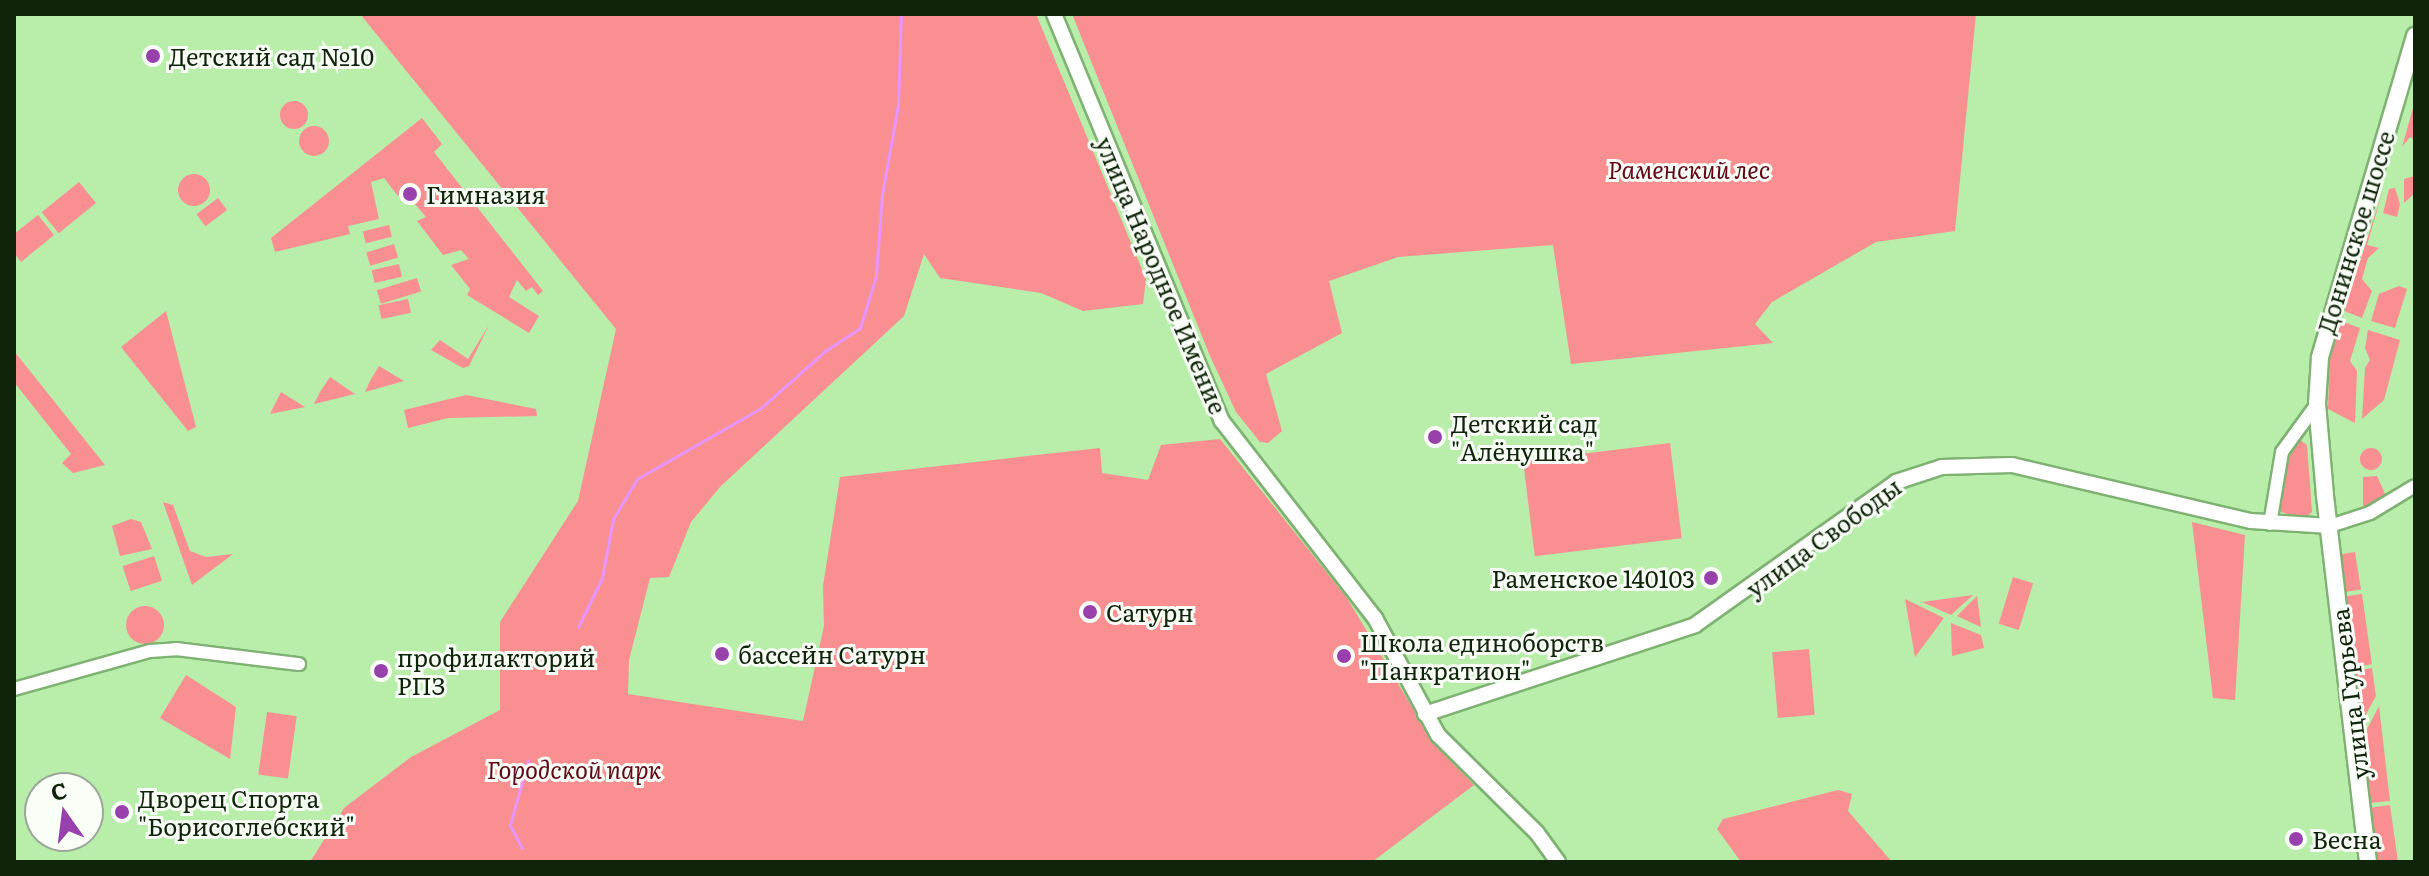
<!DOCTYPE html>
<meta charset="utf-8">
<style>
body{margin:0}
#map{position:relative;width:2429px;height:876px;overflow:hidden;background:#b8edaa;font-family:Literata,serif}
div>[style]{position:absolute}
[style*='--x']{left:calc(var(--x)*1px);top:calc(var(--y)*1px);width:calc(var(--w)*1px);rotate:calc(var(--a)*1deg)}
.green>*{inset:0;background:#f98f91;transform-origin:0 0}
.round{border-radius:50%}
.stream>*{height:3px;margin:-1.5px;padding:0 1.5px;transform-origin:1.5px;border-radius:1.5px;background:#e894fe}
.roads{filter:drop-shadow(2px 0 #7fb272) drop-shadow(-2px 0 #7fb272) drop-shadow(0 2px #7fb272) drop-shadow(0 -2px #7fb272)}
.minor>*{height:12px;margin:-6px;padding:0 6px;transform-origin:6px;border-radius:6px;background:#fff}
.tertiary>*{height:14px;margin:-7px;padding:0 7px;transform-origin:7px;border-radius:7px;background:#fff}
.secondary>*{height:16px;margin:-8px;padding:0 8px;transform-origin:8px;border-radius:8px;background:#fff}
.dots>*{width:22px;height:22px;translate:-50% -50%;box-sizing:border-box;border:4px solid #f9fef7;border-radius:50%}
span{translate:-50% -50%;white-space:nowrap;text-align:center;line-height:1.15;-webkit-text-stroke:6px #f9fef7;paint-order:stroke}
.poi-label{font-size:24px;color:#10240b}
.left{translate:0 -50%;text-align:left}
.right{translate:-100% -50%;text-align:right}
.park-label{font-size:24px;color:#610818;font-style:italic}
.street-label{font-size:24px;color:#10240b}
.frame{position:absolute;inset:0;border:16px solid #10240b;pointer-events:none}
.north{position:absolute;left:24px;top:772px;width:80px;height:80px;box-sizing:border-box;background:#f9fef7;border:2px solid #9ca799;border-radius:50%;rotate:346deg;font-size:22px;font-weight:700;line-height:32px;text-align:center;color:#10240b}
.north::after{content:'';display:block;margin:auto;width:28px;height:36px;background:#9841ad;clip-path:polygon(50% 0,100% 100%,50% 72%,0 100%)}
</style>
<div id="map">
<div class="green">
<div style="clip-path:polygon(360px 14px,1036px 14px,1146px 279px,1143px 304px,1083px 311px,1041px 293px,940px 278px,924px 254px,904px 316px,720px 487px,691px 522px,669px 577px,650px 578px,629px 660px,628px 694px,803px 721px,824px 626px,823px 586px,840px 477px,1100px 448px,1102px 473px,1148px 480px,1161px 445px,1220px 439px,1347px 598px,1434px 744px,1474px 785px,1372px 862px,310px 862px,344px 808px,411px 757px,500px 710px,500px 622px,578px 501px,616px 329px)"></div>
<div style="clip-path:polygon(1072px 14px,1976px 14px,1955px 231px,1876px 242px,1772px 302px,1755px 324px,1773px 343px,1571px 364px,1553px 245px,1398px 257px,1329px 281px,1342px 333px,1266px 374px,1282px 431px,1268px 443px,1260px 442px,1236px 412px,1210px 356px)"></div>
<div class="round" style="left:280px;top:101px;width:28px;height:28px"></div>
<div style="clip-path:polygon(2415px 101px,2415px 140px,2410px 137px,2402px 147px)"></div>
<div style="clip-path:polygon(422px 118px,442px 144px,434px 152px,543px 291px,538px 295px,532px 287px,526px 291px,517px 280px,509px 297px,539px 316px,529px 333px,467px 295px,470px 289px,451px 265px,469px 259px,461px 250px,443px 255px,417px 221px,426px 217px,404px 191px,398px 196px,384px 178px,371px 182px,379px 219px,348px 226px,350px 234px,275px 252px,271px 238px)"></div>
<div class="round" style="left:299px;top:126px;width:30px;height:30px"></div>
<div class="round" style="left:178px;top:174px;width:32px;height:32px"></div>
<div style="clip-path:polygon(2415px 176px,2415px 193px,2404px 203px,2404px 179px)"></div>
<div style="left:79px;top:182px;width:27px;height:48px;rotate:51deg"></div>
<div style="clip-path:polygon(2395px 188px,2400px 204px,2397px 217px,2383px 213px,2389px 189px)"></div>
<div style="clip-path:polygon(2383px 190px,2367px 245px,2379px 248px,2368px 258px,2362px 279px,2372px 291px,2362px 318px,2344px 311px)"></div>
<div style="left:218px;top:198px;width:15px;height:27px;rotate:53deg"></div>
<div style="clip-path:polygon(38px 215px,54px 235px,21px 262px,14px 253px,14px 234px)"></div>
<div style="left:389px;top:225px;width:12px;height:27px;rotate:76deg"></div>
<div style="left:394px;top:244px;width:14px;height:29px;rotate:73deg"></div>
<div style="left:399px;top:264px;width:13px;height:28px;rotate:77deg"></div>
<div style="left:417px;top:278px;width:14px;height:42px;rotate:73deg"></div>
<div style="clip-path:polygon(2399px 286px,2407px 289px,2395px 328px,2371px 321px,2379px 294px)"></div>
<div style="left:408px;top:299px;width:14px;height:30px;rotate:78deg"></div>
<div style="clip-path:polygon(166px 311px,196px 427px,188px 431px,121px 347px)"></div>
<div style="clip-path:polygon(2338px 320px,2360px 328px,2350px 361px,2357px 371px,2355px 423px,2328px 409px,2330px 347px)"></div>
<div style="clip-path:polygon(489px 325px,469px 366px,463px 368px,431px 350px,440px 340px,468px 359px)"></div>
<div style="clip-path:polygon(2368px 330px,2400px 340px,2384px 400px,2362px 419px,2365px 368px,2370px 360px,2365px 348px)"></div>
<div style="clip-path:polygon(14px 351px,105px 465px,73px 473px,62px 463px,71px 454px,14px 382px)"></div>
<div style="clip-path:polygon(379px 366px,404px 381px,365px 392px,370px 381px)"></div>
<div style="clip-path:polygon(330px 377px,355px 394px,314px 404px,320px 392px)"></div>
<div style="clip-path:polygon(281px 392px,305px 407px,270px 414px)"></div>
<div style="clip-path:polygon(466px 395px,536px 409px,537px 416px,448px 418px,408px 428px,404px 410px)"></div>
<div style="clip-path:polygon(2300px 440px,2307px 445px,2312px 512px,2302px 520px,2279px 511px,2290px 446px)"></div>
<div style="left:1670px;top:443px;width:96px;height:148px;rotate:83deg"></div>
<div class="round" style="left:2360px;top:448px;width:22px;height:22px"></div>
<div style="clip-path:polygon(2377px 476px,2386px 496px,2363px 508px,2363px 477px)"></div>
<div style="clip-path:polygon(163px 502px,173px 505px,190px 551px,206px 557px,233px 554px,192px 585px)"></div>
<div style="clip-path:polygon(131px 519px,141px 522px,152px 549px,120px 556px,112px 526px)"></div>
<div style="clip-path:polygon(2192px 522px,2245px 535px,2235px 700px,2213px 698px)"></div>
<div style="left:2355px;top:552px;width:38px;height:16px;rotate:81deg"></div>
<div style="left:154px;top:556px;width:26px;height:33px;rotate:72deg"></div>
<div style="left:2013px;top:577px;width:21px;height:49px;rotate:17deg"></div>
<div style="left:2362px;top:594px;width:71px;height:17px;rotate:82deg"></div>
<div style="clip-path:polygon(1973px 595px,1951px 615px,1922px 602px)"></div>
<div style="clip-path:polygon(1977px 596px,1981px 627px,1957px 616px)"></div>
<div style="clip-path:polygon(1905px 599px,1944px 618px,1915px 657px)"></div>
<div class="round" style="left:126px;top:606px;width:38px;height:38px"></div>
<div style="clip-path:polygon(1951px 623px,1981px 635px,1984px 648px,1952px 656px)"></div>
<div style="left:1809px;top:649px;width:66px;height:37px;rotate:85deg"></div>
<div style="clip-path:polygon(2372px 668px,2376px 696px,2360px 725px,2353px 671px)"></div>
<div style="clip-path:polygon(186px 675px,236px 707px,230px 759px,160px 718px)"></div>
<div style="clip-path:polygon(2379px 706px,2390px 801px,2369px 803px,2364px 735px)"></div>
<div style="left:267px;top:712px;width:30px;height:63px;rotate:8deg"></div>
<div style="clip-path:polygon(1838px 790px,1852px 794px,1848px 811px,1892px 862px,1741px 862px,1717px 829px,1723px 819px)"></div>
<div style="left:2390px;top:805px;width:58px;height:20px;rotate:82deg"></div>
</div>
<div class="stream">
<div style="--x:578;--y:627;--w:55;--a:-63.9"></div>
<div style="--x:602;--y:578;--w:60;--a:-79.4"></div>
<div style="--x:613;--y:519;--w:47;--a:-59"></div>
<div style="--x:637;--y:479;--w:143;--a:-29.8"></div>
<div style="--x:761;--y:408;--w:86;--a:-41.7"></div>
<div style="--x:825;--y:351;--w:42;--a:-33.3"></div>
<div style="--x:860;--y:328;--w:54;--a:-72.9"></div>
<div style="--x:876;--y:276;--w:81;--a:-85.8"></div>
<div style="--x:882;--y:195;--w:92;--a:-80"></div>
<div style="--x:898;--y:104;--w:90;--a:-88.1"></div>
<div style="--x:522;--y:848;--w:26;--a:-118"></div>
<div style="--x:510;--y:825;--w:67;--a:-74.5"></div>
</div>
<div class="roads">
<div class="minor">
<div style="--x:2270;--y:524;--w:73;--a:-80.5"></div>
<div style="--x:2282;--y:452;--w:59;--a:-53.9"></div>
<div style="--x:2330;--y:526;--w:42;--a:-18"></div>
<div style="--x:2370;--y:513;--w:52;--a:-31"></div>
<div style="--x:14;--y:689;--w:141;--a:-15.6"></div>
<div style="--x:150;--y:651;--w:26;--a:-4"></div>
<div style="--x:176;--y:649;--w:124;--a:7"></div>
</div>
<div class="tertiary">
<div style="--x:1054;--y:14;--w:440;--a:67.6"></div>
<div style="--x:1222;--y:421;--w:249;--a:52.2"></div>
<div style="--x:1375;--y:618;--w:133;--a:61.7"></div>
<div style="--x:1438;--y:735;--w:139;--a:44.7"></div>
<div style="--x:1537;--y:833;--w:36;--a:54"></div>
<div style="--x:1425;--y:714;--w:284;--a:-18.2"></div>
<div style="--x:1695;--y:625;--w:247;--a:-35.4"></div>
<div style="--x:1896;--y:482;--w:48;--a:-18.1"></div>
<div style="--x:1942;--y:467;--w:70;--a:-1.6"></div>
<div style="--x:2012;--y:465;--w:245;--a:13.2"></div>
<div style="--x:2251;--y:521;--w:79;--a:3.6"></div>
</div>
<div class="secondary">
<div style="--x:2368;--y:862;--w:370;--a:-96.7"></div>
<div style="--x:2325;--y:495;--w:91;--a:-95"></div>
<div style="--x:2317;--y:404;--w:47;--a:-86.3"></div>
<div style="--x:2320;--y:357;--w:335;--a:-73.5"></div>
</div>
</div>
<div class="dots">
<div style="left:153px;top:56px;background:#9841ad"></div>
<div style="left:410px;top:194px;background:#9841ad"></div>
<div style="left:1435px;top:437px;background:#9841ad"></div>
<div style="left:1711px;top:578px;background:#9841ad"></div>
<div style="left:1090px;top:612px;background:#9841ad"></div>
<div style="left:722px;top:654px;background:#9841ad"></div>
<div style="left:1344px;top:656px;background:#9841ad"></div>
<div style="left:381px;top:671px;background:#9841ad"></div>
<div style="left:122px;top:812px;background:#9841ad"></div>
<div style="left:2296px;top:839px;background:#9841ad"></div>
</div>
<div class="poi-label">
<span class="left" style="left:169px;top:56px">Детский сад №10</span>
<span class="left" style="left:426px;top:194px">Гимназия</span>
<span class="left" style="left:1451px;top:437px">Детский сад<br>"Алёнушка"</span>
<span class="right" style="left:1695px;top:578px">Раменское 140103</span>
<span class="left" style="left:1106px;top:612px">Сатурн</span>
<span class="left" style="left:1360px;top:656px">Школа единоборств<br>"Панкратион"</span>
<span class="left" style="left:738px;top:654px">бассейн Сатурн</span>
<span class="left" style="left:397px;top:671px">профилакторий<br>РПЗ</span>
<span class="left" style="left:138px;top:812px">Дворец Спорта<br>"Борисоглебский"</span>
<span class="left" style="left:2312px;top:839px">Весна</span>
</div>
<div class="park-label">
<span style="left:1689px;top:169px">Раменский лес</span>
<span style="left:574px;top:769px">Городской парк</span>
</div>
<div class="street-label">
<span style="left:2355px;top:232px;rotate:-73deg">Донинское шоссе</span>
<span style="left:1162px;top:275px;rotate:67deg">улица Народное Имение</span>
<span style="left:1823px;top:537px;rotate:-36deg">улица Свободы</span>
<span style="left:2349px;top:694px;rotate:-97deg">улица Гурьева</span>
</div>
<div class="frame"></div>
<div class="north">С</div>
</div>
